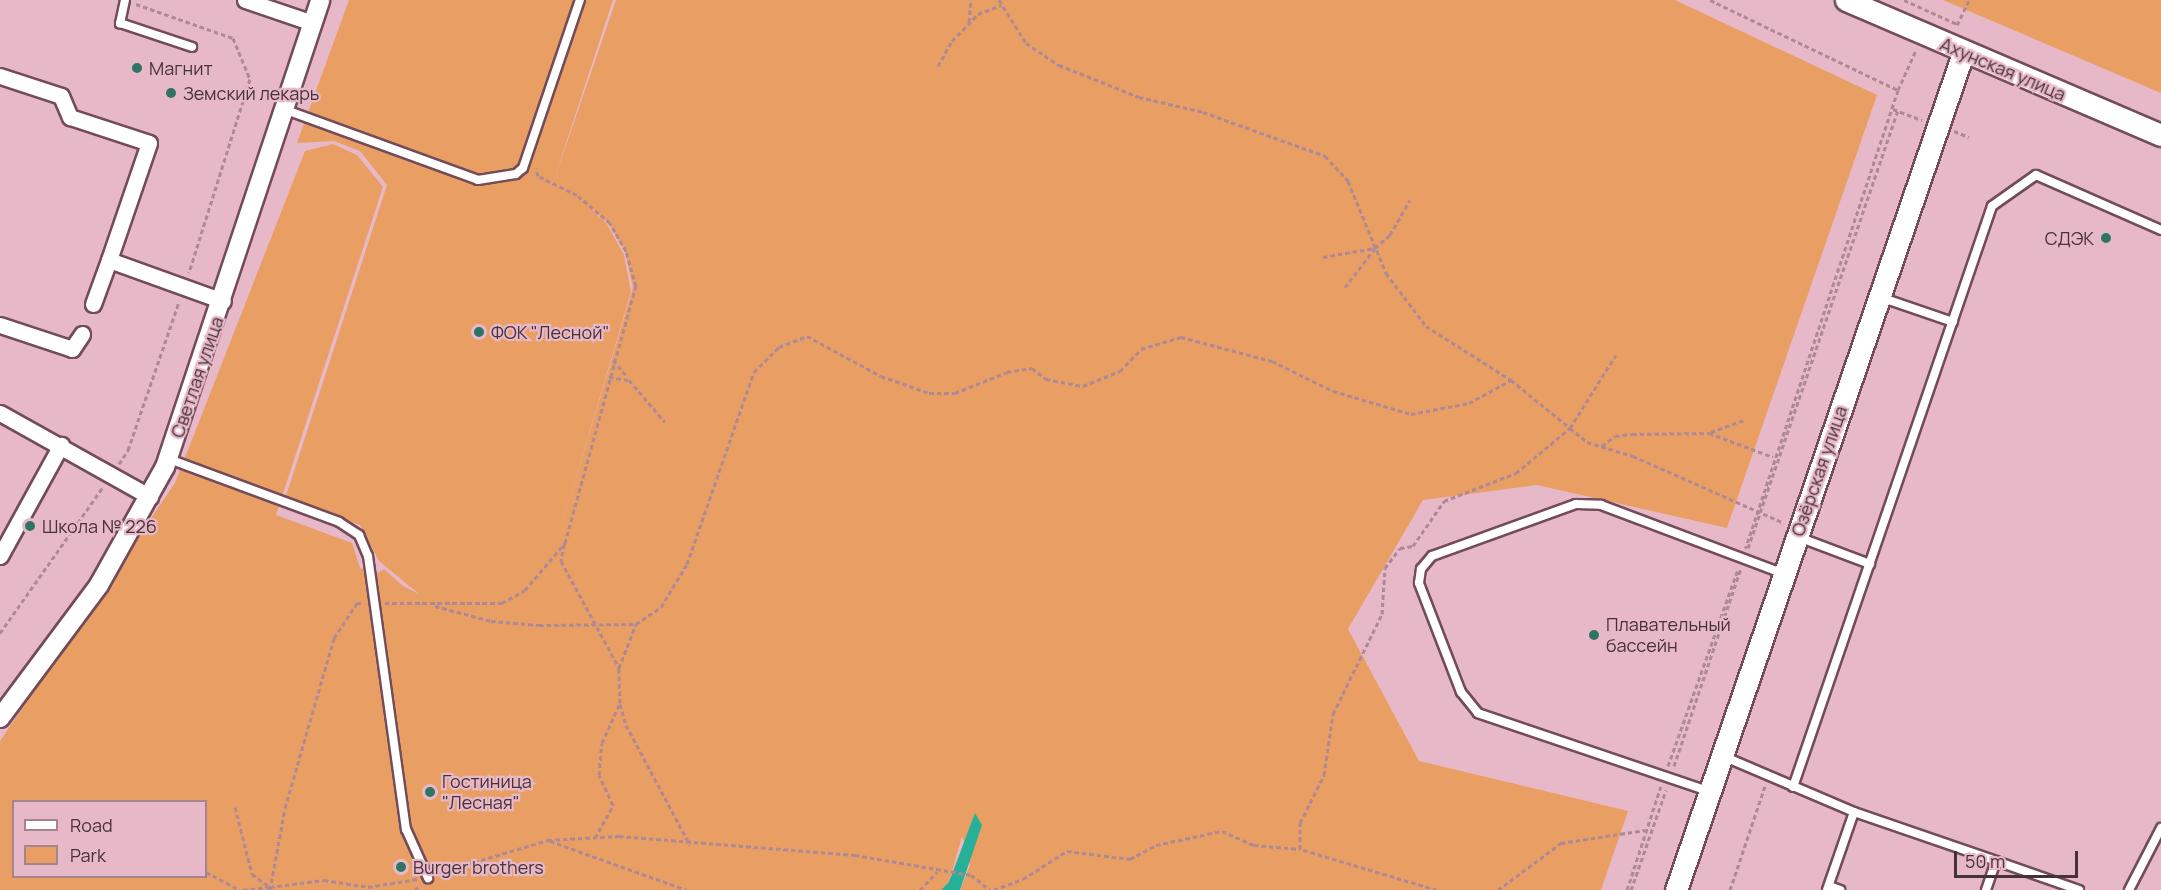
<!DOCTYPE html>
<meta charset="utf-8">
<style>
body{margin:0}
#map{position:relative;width:2161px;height:890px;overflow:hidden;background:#e7b8c7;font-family:Manrope,sans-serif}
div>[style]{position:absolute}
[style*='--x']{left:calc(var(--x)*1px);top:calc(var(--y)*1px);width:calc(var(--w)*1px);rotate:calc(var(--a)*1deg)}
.green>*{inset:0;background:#e99e63}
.water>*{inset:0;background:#27b098}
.path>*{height:3px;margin-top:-1.5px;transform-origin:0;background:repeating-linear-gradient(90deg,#ae8995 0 4.5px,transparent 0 7.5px)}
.roads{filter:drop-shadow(2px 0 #734b59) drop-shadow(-2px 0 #734b59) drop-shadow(0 2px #734b59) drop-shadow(0 -2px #734b59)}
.service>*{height:8px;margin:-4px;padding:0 4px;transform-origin:4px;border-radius:4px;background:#fff}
.minor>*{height:15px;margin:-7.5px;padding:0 7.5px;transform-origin:7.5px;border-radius:7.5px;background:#fff}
.tertiary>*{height:18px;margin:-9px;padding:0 9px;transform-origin:9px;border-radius:9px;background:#fff}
.secondary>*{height:21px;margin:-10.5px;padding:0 10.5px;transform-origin:10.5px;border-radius:10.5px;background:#fff}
.dots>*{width:16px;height:16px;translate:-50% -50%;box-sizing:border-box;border:3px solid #e7b8c7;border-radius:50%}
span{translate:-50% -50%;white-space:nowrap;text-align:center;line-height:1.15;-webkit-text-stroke:4.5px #e7b8c7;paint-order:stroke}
.poi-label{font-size:18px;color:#463339}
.left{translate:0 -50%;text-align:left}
.right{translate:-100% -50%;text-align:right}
.street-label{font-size:18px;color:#463339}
.legend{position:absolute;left:12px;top:800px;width:195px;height:78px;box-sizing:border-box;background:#e7b8c7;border:2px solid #a7838e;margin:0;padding:8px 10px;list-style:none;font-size:18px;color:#463339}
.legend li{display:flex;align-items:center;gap:12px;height:30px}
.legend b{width:30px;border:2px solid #a7838e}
.scale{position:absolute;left:1954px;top:851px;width:124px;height:27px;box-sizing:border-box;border:3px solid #463339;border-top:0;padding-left:8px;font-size:18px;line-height:21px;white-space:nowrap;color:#463339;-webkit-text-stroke:4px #e7b8c7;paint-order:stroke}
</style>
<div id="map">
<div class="green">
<div style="clip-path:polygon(evenodd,349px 0,613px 0,552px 186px,616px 0,1675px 0,1877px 95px,1727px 528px,1537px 485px,1423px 500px,1348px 629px,1419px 761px,1628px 811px,1601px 890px,960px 890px,970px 865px,962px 836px,949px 882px,941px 890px,0 890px,0 741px,175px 483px,305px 151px,333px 144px,357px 155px,383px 187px,276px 515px,352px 543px,360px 568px,375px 575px,384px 569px,403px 586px,419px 594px,379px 561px,360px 525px,285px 499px,387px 185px,360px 151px,334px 141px,297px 143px,349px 0,583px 201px,609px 224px,625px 252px,633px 288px,554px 552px,631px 292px,624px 255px,607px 224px,583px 201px,349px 0,14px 802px,206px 802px,206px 876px,14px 876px,14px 802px)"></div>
<div style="clip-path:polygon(1943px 0,2161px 0,2161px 93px)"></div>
</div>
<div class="water">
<div style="clip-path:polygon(975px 813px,982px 825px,960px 890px,941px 890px,949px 882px)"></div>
</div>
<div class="path">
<div style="--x:999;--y:0;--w:51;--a:57.9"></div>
<div style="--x:1026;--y:43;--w:40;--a:34"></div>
<div style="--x:1059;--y:65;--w:86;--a:21.8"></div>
<div style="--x:1139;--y:97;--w:66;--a:13.2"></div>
<div style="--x:1203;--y:112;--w:130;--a:19.8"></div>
<div style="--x:1325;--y:156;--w:34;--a:47"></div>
<div style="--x:1348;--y:181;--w:100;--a:67.6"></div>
<div style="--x:1386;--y:273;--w:66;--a:53"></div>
<div style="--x:1426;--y:326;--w:101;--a:32.4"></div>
<div style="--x:1511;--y:380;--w:76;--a:39.1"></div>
<div style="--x:1570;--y:428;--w:86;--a:-57.8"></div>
<div style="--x:1710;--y:0;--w:208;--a:25.6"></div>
<div style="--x:1898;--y:90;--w:483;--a:108.4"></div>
<div style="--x:1904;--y:0;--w:58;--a:24.4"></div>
<div style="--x:136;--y:4;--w:103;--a:19.3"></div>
<div style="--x:233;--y:38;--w:44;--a:67.5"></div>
<div style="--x:250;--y:79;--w:203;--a:107.5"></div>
<div style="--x:969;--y:22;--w:22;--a:-85"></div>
<div style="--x:1957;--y:25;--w:28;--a:-64"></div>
<div style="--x:938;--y:66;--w:29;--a:-61"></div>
<div style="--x:952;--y:41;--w:37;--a:-46"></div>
<div style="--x:978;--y:14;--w:25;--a:-21"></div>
<div style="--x:1898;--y:90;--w:44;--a:-65.8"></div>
<div style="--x:1893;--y:109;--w:31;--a:21"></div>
<div style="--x:1954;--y:131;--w:16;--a:22"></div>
<div style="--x:1375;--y:248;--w:20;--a:-41"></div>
<div style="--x:1390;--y:235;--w:40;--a:-60.3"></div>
<div style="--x:1323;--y:257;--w:53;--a:-9.8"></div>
<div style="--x:1375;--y:248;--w:53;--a:127.3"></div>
<div style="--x:613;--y:360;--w:23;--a:50"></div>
<div style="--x:609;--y:377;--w:20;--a:9"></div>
<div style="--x:629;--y:380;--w:55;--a:49.4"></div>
<div style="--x:1711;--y:432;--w:37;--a:-20"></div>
<div style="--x:1602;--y:446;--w:16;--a:-38"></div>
<div style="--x:1615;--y:436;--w:17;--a:-7"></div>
<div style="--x:1632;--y:434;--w:77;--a:-0.7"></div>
<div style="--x:1709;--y:433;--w:68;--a:20.6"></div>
<div style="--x:119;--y:464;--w:17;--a:-57"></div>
<div style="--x:128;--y:450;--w:157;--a:-71"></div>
<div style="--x:564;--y:544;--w:17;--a:100"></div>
<div style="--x:561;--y:561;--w:122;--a:61.5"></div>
<div style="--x:1748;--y:548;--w:462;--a:-71.1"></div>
<div style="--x:385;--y:603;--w:117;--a:0"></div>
<div style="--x:502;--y:603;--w:26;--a:-29"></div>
<div style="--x:525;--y:590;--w:62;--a:-49.6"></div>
<div style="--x:565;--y:543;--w:267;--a:-74.6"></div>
<div style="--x:636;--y:286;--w:36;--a:-106"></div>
<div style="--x:626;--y:251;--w:32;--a:-120"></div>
<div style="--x:610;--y:223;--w:43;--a:-139.7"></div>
<div style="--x:577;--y:195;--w:43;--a:-154"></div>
<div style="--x:538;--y:176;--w:8;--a:-104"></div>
<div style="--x:435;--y:606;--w:58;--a:15"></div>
<div style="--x:491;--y:621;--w:48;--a:4.8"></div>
<div style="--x:539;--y:625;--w:97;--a:-0.6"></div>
<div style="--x:636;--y:624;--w:30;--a:-34"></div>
<div style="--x:661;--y:607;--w:50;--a:-58.8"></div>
<div style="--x:687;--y:564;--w:203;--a:-70.8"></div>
<div style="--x:754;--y:372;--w:35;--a:-45"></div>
<div style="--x:779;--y:347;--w:30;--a:-21"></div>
<div style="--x:807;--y:336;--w:84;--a:28.4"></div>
<div style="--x:881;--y:376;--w:51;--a:19.5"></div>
<div style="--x:929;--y:393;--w:26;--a:0"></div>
<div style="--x:955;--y:393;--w:56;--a:-22"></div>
<div style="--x:1007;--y:372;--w:25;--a:-9"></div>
<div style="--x:1032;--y:368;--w:18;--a:38"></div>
<div style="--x:1046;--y:379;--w:38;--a:11"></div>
<div style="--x:1083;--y:386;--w:40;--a:-22"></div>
<div style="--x:1120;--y:371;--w:30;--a:-46"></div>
<div style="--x:1141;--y:349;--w:42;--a:-16.7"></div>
<div style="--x:1181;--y:337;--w:94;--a:14.8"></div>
<div style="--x:1272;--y:361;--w:68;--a:26.2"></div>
<div style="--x:1333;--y:391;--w:81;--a:16.4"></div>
<div style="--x:1411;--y:414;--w:59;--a:-10.7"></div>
<div style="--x:1469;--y:403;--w:48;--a:-28.7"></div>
<div style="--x:0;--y:633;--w:179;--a:-54.8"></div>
<div style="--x:620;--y:704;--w:22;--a:74"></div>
<div style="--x:626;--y:725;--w:136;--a:61.9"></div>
<div style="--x:1668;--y:766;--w:209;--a:-70.4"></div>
<div style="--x:1674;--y:766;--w:209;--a:-71.3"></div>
<div style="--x:235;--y:807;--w:69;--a:75.8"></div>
<div style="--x:252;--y:874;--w:22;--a:36"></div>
<div style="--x:270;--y:887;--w:29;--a:174"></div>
<div style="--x:595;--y:838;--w:38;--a:-61"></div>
<div style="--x:613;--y:805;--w:33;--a:-115"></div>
<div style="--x:599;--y:775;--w:32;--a:-85"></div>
<div style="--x:602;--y:743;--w:44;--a:-65.8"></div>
<div style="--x:620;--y:703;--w:35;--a:-92"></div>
<div style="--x:619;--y:668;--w:47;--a:-68.9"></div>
<div style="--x:550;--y:841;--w:145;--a:19.7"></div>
<div style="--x:206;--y:872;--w:38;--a:28"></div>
<div style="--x:438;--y:873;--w:115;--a:-16.7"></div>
<div style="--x:548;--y:840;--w:71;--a:-3.2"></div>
<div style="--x:619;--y:836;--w:237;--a:4.6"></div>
<div style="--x:855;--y:855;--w:118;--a:9.8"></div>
<div style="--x:971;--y:875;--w:24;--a:38"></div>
<div style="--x:270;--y:887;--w:54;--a:-7.4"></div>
<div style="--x:324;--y:880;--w:45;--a:9"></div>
<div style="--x:368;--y:887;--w:50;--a:-9.3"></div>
<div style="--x:270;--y:890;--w:83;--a:-79.6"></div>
<div style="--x:285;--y:808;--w:177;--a:-73.9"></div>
<div style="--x:334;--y:638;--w:42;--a:-56.7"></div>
<div style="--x:357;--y:603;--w:6;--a:0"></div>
<div style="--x:415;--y:890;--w:8;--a:-40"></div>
<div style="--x:920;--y:890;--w:25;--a:-47"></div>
<div style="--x:994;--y:890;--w:31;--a:-21"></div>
<div style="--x:1023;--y:879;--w:52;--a:-32.5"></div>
<div style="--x:1067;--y:851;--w:64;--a:7.2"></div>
<div style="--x:1130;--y:859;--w:30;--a:-28"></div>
<div style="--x:1156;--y:845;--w:67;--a:-12"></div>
<div style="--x:1222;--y:831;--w:35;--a:24"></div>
<div style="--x:1254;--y:845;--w:46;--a:5"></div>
<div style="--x:1437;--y:890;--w:143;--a:-163.3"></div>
<div style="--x:1300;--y:849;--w:26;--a:-90"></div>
<div style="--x:1300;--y:823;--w:54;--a:-63.4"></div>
<div style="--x:1324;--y:775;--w:62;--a:-81.6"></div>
<div style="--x:1333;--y:714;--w:111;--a:-63.9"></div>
<div style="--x:1382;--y:614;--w:46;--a:-86.3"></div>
<div style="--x:1385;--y:568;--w:25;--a:-53"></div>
<div style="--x:1400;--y:548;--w:13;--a:-9"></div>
<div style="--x:1413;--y:546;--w:55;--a:-55.4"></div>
<div style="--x:1444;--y:501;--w:77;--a:-21.3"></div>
<div style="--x:1516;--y:473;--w:70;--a:-39.8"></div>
<div style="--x:1570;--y:428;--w:22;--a:39"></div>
<div style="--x:1587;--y:442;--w:48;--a:16.9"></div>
<div style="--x:1633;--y:456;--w:165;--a:23.9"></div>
<div style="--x:1498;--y:890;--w:79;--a:-36.7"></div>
<div style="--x:1561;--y:843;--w:85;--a:-8.8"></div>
<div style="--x:1627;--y:890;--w:109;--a:-71.9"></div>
<div style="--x:1631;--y:890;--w:106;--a:-70.7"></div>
<div style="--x:1730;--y:890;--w:110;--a:-71.4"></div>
</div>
<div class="roads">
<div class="service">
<div style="--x:125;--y:0;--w:24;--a:102"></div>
<div style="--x:120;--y:23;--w:76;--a:18.4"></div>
<div style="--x:286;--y:110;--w:204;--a:20"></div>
<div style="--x:478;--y:180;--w:38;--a:-9"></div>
<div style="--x:516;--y:174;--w:9;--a:-41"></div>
<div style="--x:523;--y:168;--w:177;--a:-71.3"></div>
<div style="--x:1880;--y:297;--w:77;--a:18.9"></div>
<div style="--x:169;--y:459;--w:181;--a:20.3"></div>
<div style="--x:339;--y:522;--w:24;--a:33"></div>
<div style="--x:359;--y:535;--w:23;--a:67"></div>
<div style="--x:368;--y:556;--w:276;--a:82.1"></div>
<div style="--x:406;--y:829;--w:54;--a:65.8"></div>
<div style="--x:1798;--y:537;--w:77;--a:20.6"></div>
<div style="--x:1725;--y:757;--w:140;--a:23.1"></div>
<div style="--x:1854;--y:812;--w:83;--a:109.1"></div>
<div style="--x:1793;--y:787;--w:614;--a:-71.09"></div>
<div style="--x:1992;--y:206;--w:54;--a:-35.2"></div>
<div style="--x:2036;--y:175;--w:137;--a:23.7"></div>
<div style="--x:1708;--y:791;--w:243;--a:-161.3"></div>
<div style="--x:1478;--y:713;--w:27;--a:-129"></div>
<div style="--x:1461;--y:692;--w:117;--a:-111.1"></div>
<div style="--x:1419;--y:583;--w:14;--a:-82"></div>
<div style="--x:1421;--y:569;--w:17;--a:-50"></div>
<div style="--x:1432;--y:556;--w:153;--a:-19.9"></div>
<div style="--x:1576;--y:504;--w:25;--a:2"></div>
<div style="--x:1601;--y:505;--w:193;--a:20.6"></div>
<div style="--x:1854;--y:812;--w:150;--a:19"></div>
<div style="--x:1996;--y:861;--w:31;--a:109"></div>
<div style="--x:1996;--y:861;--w:88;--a:19.3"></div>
<div style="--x:1829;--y:886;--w:12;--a:20"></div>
<div style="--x:2129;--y:890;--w:70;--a:-62.7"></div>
</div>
<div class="minor">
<div style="--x:245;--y:0;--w:72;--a:18.7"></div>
<div style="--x:0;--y:76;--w:64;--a:18.2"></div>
<div style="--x:61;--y:96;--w:23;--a:67"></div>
<div style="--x:70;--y:117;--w:83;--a:18.2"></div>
<div style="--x:149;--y:143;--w:124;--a:108.9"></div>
<div style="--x:109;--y:260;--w:121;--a:19.8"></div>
<div style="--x:93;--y:304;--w:47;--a:-70"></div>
<div style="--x:0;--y:325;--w:76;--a:18.4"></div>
<div style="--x:72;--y:349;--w:18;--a:-56"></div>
<div style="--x:0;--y:413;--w:172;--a:29.2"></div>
<div style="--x:0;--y:556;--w:127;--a:-61.2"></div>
</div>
<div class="tertiary">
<div style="--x:0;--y:718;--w:166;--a:-53.3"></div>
<div style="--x:99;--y:585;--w:135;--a:-60.8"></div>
<div style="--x:165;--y:467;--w:492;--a:-71.6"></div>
</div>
<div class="secondary">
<div style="--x:1846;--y:0;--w:343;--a:23.2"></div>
<div style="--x:1676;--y:890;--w:885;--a:-71.07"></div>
</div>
</div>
<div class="dots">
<div style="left:137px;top:68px;background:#2f7365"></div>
<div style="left:171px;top:93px;background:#2f7365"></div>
<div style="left:2106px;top:238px;background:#2f7365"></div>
<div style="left:479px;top:332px;background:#2f7365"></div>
<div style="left:30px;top:526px;background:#2f7365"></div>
<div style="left:1594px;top:635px;background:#2f7365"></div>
<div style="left:430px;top:792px;background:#2f7365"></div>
<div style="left:401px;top:867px;background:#2f7365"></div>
</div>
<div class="poi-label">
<span class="left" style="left:149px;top:68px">Магнит</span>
<span class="left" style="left:183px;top:93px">Земский лекарь</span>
<span class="right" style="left:2094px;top:238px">СДЭК</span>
<span class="left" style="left:491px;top:332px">ФОК "Лесной"</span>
<span class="left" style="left:42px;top:526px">Школа № 226</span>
<span class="left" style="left:1606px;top:635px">Плавательный<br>бассейн</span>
<span class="left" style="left:442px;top:792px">Гостиница<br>"Лесная"</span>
<span class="left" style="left:413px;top:867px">Burger brothers</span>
</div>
<div class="street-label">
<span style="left:2003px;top:69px;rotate:23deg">Ахунская улица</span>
<span style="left:197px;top:377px;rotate:-71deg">Светлая улица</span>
<span style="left:1819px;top:471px;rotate:-71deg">Озёрская улица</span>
</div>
<ul class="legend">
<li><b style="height:8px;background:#fff"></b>Road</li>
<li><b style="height:16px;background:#e99e63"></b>Park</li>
</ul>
<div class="scale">50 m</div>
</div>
